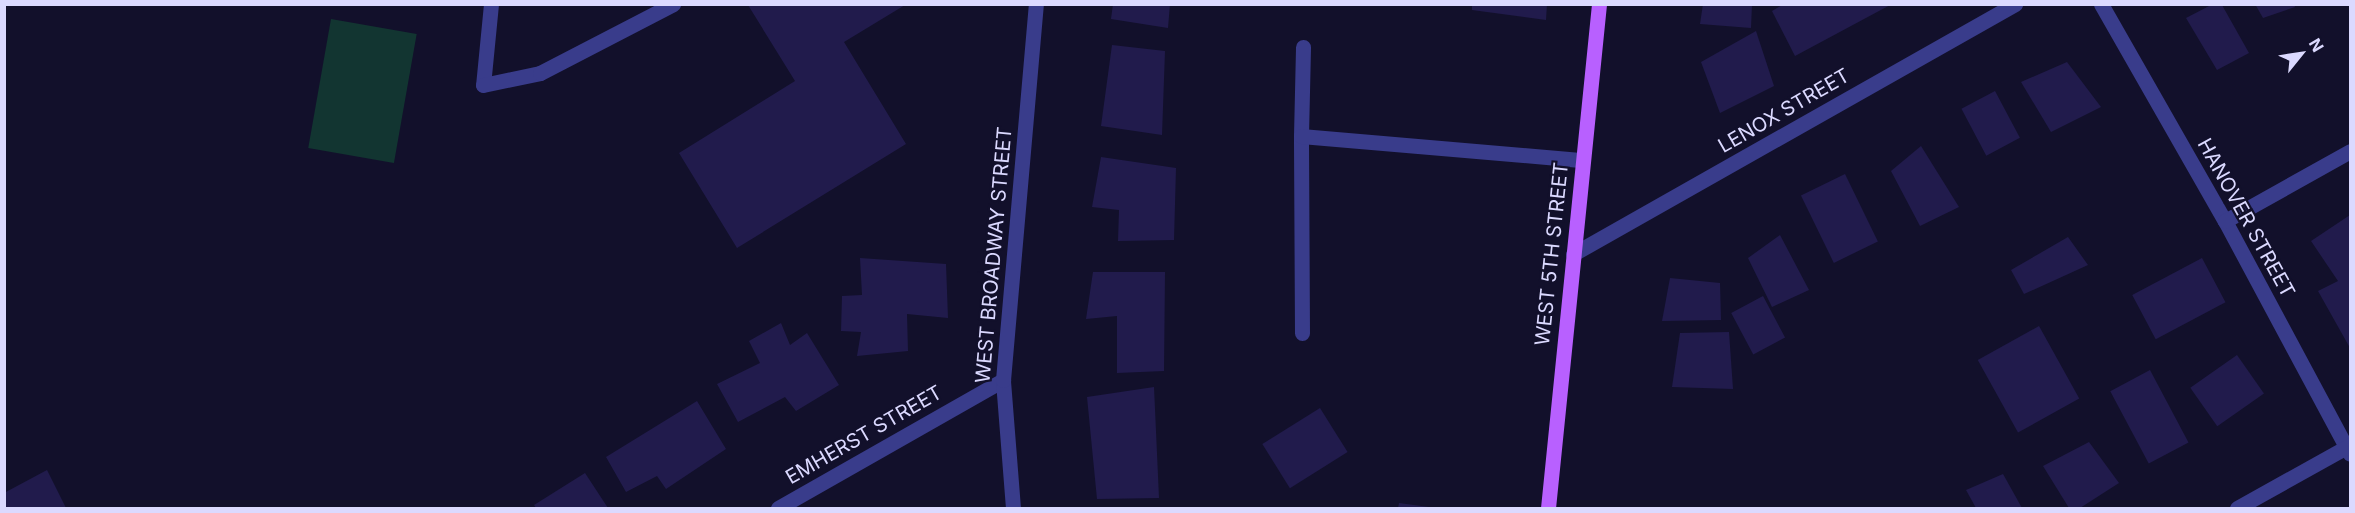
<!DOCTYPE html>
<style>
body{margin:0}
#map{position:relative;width:2355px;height:513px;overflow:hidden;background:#12102b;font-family:Inter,sans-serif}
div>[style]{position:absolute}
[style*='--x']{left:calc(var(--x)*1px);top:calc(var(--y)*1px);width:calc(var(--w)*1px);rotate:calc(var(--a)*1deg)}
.green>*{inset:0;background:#123531;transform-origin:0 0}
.building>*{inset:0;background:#211b4c;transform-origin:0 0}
.minor>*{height:15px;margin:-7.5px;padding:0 7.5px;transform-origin:7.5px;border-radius:7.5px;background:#393c8b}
.major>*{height:15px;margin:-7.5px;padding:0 7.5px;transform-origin:7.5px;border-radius:7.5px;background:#b860ff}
span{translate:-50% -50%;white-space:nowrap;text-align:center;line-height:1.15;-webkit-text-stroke:4.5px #12102b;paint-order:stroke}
.street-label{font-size:20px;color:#dbd9ff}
.frame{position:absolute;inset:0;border:6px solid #dbd9ff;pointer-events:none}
.north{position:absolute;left:2271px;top:24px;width:60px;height:60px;-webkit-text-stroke:4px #12102b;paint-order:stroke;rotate:60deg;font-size:16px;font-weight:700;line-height:24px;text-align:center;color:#dbd9ff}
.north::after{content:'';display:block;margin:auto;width:21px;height:27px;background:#dbd9ff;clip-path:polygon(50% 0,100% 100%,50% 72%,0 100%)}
</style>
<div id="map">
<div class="green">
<div style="left:331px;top:19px;width:87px;height:131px;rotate:10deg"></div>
</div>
<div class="building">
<div style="clip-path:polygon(1113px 4px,1170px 4px,1168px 28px,1111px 19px)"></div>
<div style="clip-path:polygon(1472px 4px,1547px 4px,1546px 20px,1472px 10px)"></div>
<div style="clip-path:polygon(1703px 4px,1752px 4px,1751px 28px,1700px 24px)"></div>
<div style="clip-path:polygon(1784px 4px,1892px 4px,1795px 56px,1772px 11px)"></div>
<div style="clip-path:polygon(2255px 4px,2294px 4px,2295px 7px,2263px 18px)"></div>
<div style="clip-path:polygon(748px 5px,905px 5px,844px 42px,906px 144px,737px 248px,679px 153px,795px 81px)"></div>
<div style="clip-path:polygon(2211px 5px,2222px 5px,2249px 53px,2217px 70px,2186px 18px)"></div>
<div style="clip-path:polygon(1756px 31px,1774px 86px,1720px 113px,1701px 62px)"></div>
<div style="clip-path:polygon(1112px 45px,1165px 51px,1162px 135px,1101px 126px)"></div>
<div style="clip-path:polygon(2067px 62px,2101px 107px,2051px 132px,2021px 82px)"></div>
<div style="left:1995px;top:91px;width:53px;height:38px;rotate:62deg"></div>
<div style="clip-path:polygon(1921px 146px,1959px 207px,1920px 226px,1891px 171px)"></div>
<div style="clip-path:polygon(1101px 157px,1176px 168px,1174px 240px,1118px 241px,1119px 210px,1092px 207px)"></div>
<div style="left:1845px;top:174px;width:75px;height:49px;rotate:64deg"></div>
<div style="clip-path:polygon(2350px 215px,2350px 348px,2318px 291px,2338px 281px,2311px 241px)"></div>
<div style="clip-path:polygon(1780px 235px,1809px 290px,1772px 307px,1748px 258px)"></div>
<div style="clip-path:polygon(2068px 237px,2088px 265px,2024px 294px,2011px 270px)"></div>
<div style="clip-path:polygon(860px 258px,946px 264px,948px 318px,907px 314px,908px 351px,857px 356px,861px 332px,841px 331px,842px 296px,862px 295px)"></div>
<div style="left:2202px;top:258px;width:50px;height:79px;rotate:62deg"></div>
<div style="clip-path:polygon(1093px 272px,1165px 272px,1164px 371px,1117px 373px,1117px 316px,1086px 319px)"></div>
<div style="clip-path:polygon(1670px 278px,1720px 283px,1721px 320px,1662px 321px)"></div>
<div style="left:1763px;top:296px;width:47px;height:36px;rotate:62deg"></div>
<div style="clip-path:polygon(781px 323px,790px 345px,807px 333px,839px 385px,796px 411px,785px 397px,738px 422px,717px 384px,760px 363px,749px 341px)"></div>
<div style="left:2039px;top:326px;width:83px;height:70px;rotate:61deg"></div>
<div style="clip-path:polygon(1729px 332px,1733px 389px,1672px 387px,1680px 333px)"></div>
<div style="left:2237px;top:355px;width:47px;height:57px;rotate:55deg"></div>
<div style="left:2150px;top:370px;width:82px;height:45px;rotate:62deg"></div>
<div style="clip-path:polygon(1154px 387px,1159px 498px,1097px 499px,1087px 397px)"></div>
<div style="clip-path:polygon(697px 401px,726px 449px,666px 489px,657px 476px,626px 492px,606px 457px)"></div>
<div style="left:1320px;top:408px;width:52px;height:68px;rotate:58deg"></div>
<div style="clip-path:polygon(2089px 442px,2119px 483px,2080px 508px,2069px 508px,2043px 466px)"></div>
<div style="clip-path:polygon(47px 470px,66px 508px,4px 508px,4px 493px)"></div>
<div style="clip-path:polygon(585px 473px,608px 508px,536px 508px,534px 505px)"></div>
<div style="clip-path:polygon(2003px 474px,2022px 508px,1976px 508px,1966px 490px)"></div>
<div style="clip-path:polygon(1399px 503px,1429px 507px,1429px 508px,1398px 508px)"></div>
</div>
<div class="minor">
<div style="--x:491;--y:4;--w:81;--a:95.6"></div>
<div style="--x:483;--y:85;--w:58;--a:-11.9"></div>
<div style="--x:540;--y:73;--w:150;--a:-27.4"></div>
<div style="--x:2101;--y:4;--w:250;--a:60.3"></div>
<div style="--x:2225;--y:221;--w:264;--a:61.8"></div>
<div style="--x:1301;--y:136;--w:89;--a:-88.7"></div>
<div style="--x:2225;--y:221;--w:143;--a:-29.2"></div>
<div style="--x:1573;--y:254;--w:508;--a:-29.49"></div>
<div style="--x:1302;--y:333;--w:197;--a:-90.3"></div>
<div style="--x:1301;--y:136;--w:283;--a:4.9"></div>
<div style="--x:778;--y:508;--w:259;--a:-29.6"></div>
<div style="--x:1013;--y:508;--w:128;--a:-94.5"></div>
<div style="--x:1003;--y:380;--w:377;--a:-85"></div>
<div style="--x:2237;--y:508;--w:129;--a:-29.1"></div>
</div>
<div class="major">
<div style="--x:1548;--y:508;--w:507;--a:-84.22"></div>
</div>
<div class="street-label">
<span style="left:1784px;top:111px;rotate:-30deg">LENOX STREET</span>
<span style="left:2246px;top:218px;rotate:61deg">HANOVER STREET</span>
<span style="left:1552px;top:254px;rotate:-84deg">WEST 5TH STREET</span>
<span style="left:994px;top:255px;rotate:-85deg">WEST BROADWAY STREET</span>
<span style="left:864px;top:435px;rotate:-30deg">EMHERST STREET</span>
</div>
<div class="frame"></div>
<div class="north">N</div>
</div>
